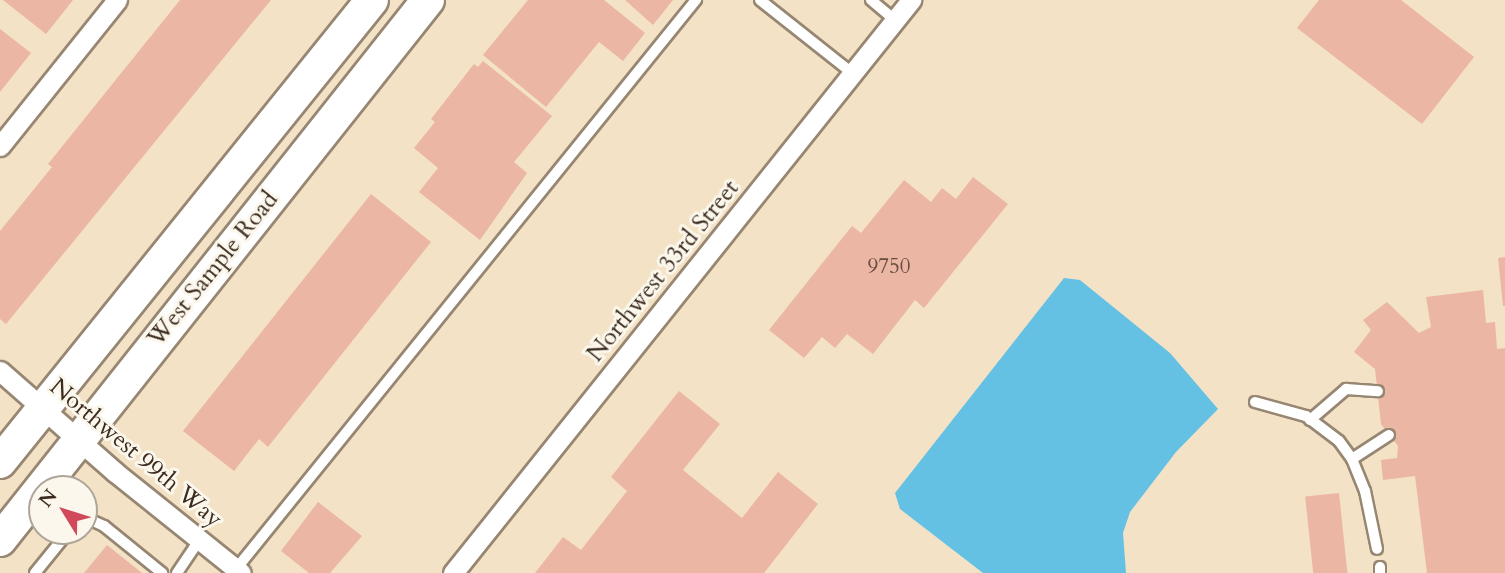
<!DOCTYPE html>
<style>
body{margin:0}
#map{position:relative;width:1505px;height:573px;overflow:hidden;background:#f3e2c5;font-family:Cardo,serif}
div>[style]{position:absolute}
[style*='--x']{left:calc(var(--x)*1px);top:calc(var(--y)*1px);width:calc(var(--w)*1px);rotate:calc(var(--a)*1deg)}
.water>*{inset:0;background:#65c1e3}
.building>*{inset:0;background:#ebb6a4;transform-origin:0 0}
.roads{filter:drop-shadow(2px 0 #978672) drop-shadow(-2px 0 #978672) drop-shadow(0 2px #978672) drop-shadow(0 -2px #978672)}
.service>*{height:10px;margin:-5px;padding:0 5px;transform-origin:5px;border-radius:5px;background:#fff}
.minor>*{height:19px;margin:-9.5px;padding:0 9.5px;transform-origin:9.5px;border-radius:9.5px;background:#fff}
.primary>*{height:32px;margin:-16px;padding:0 16px;transform-origin:16px;border-radius:16px;background:#fff}
span{translate:-50% -50%;white-space:nowrap;text-align:center;line-height:1.15;-webkit-text-stroke:6px #fbf7ec;paint-order:stroke}
.number-label{font-size:21px;color:#674d40}
.number-label span{-webkit-text-stroke-width:0}
.street-label{font-size:24px;color:#3b2a1e}
.north{position:absolute;left:28px;top:475px;width:70px;height:70px;box-sizing:border-box;background:#fbf7ec;border:2px solid #aea59a;border-radius:50%;rotate:308deg;font-size:19px;font-weight:700;line-height:28px;text-align:center;color:#3b2a1e}
.north::after{content:'';display:block;margin:auto;width:24px;height:32px;background:#d1495b;clip-path:polygon(50% 0,100% 100%,50% 72%,0 100%)}
</style>
<div id="map">
<div class="water">
<div style="clip-path:polygon(1064px 278px,1080px 280px,1170px 353px,1218px 409px,1176px 452px,1130px 512px,1123px 533px,1126px 573px,983px 573px,900px 509px,895px 493px)"></div>
</div>
<div class="building">
<div style="clip-path:polygon(3px 0,73px 0,46px 34px)"></div>
<div style="clip-path:polygon(180px 0,271px 0,6px 324px,0 319px,0 231px,52px 167px,48px 164px)"></div>
<div style="clip-path:polygon(528px 0,604px 0,645px 33px,623px 61px,599px 42px,546px 107px,483px 55px)"></div>
<div style="clip-path:polygon(625px 0,673px 0,653px 25px)"></div>
<div style="clip-path:polygon(1319px 0,1401px 0,1474px 57px,1422px 124px,1297px 28px)"></div>
<div style="clip-path:polygon(0 29px,31px 53px,0 92px)"></div>
<div style="clip-path:polygon(483px 61px,552px 116px,514px 162px,527px 173px,480px 240px,419px 192px,438px 168px,414px 148px,435px 122px,431px 119px,474px 64px,478px 67px)"></div>
<div style="clip-path:polygon(973px 177px,1008px 204px,924px 308px,915px 300px,873px 354px,847px 334px,835px 348px,822px 337px,804px 358px,769px 330px,852px 226px,861px 233px,904px 180px,931px 202px,942px 188px,956px 199px)"></div>
<div style="clip-path:polygon(371px 194px,431px 242px,268px 447px,259px 439px,234px 471px,183px 431px)"></div>
<div style="clip-path:polygon(1505px 257px,1505px 306px,1503px 306px,1498px 258px)"></div>
<div style="clip-path:polygon(1483px 290px,1486px 323px,1495px 322px,1497px 349px,1505px 348px,1505px 573px,1427px 573px,1415px 476px,1383px 480px,1381px 460px,1397px 458px,1398px 446px,1381px 424px,1375px 369px,1354px 352px,1371px 330px,1363px 320px,1387px 302px,1419px 333px,1431px 327px,1426px 297px)"></div>
<div style="clip-path:polygon(679px 391px,720px 424px,683px 470px,742px 518px,778px 472px,818px 504px,764px 573px,535px 573px,563px 537px,581px 550px,627px 491px,611px 477px)"></div>
<div style="left:1339px;top:493px;width:81px;height:34px;rotate:84deg"></div>
<div style="clip-path:polygon(318px 502px,362px 536px,330px 573px,309px 573px,281px 551px)"></div>
<div style="clip-path:polygon(107px 545px,142px 573px,84px 573px)"></div>
</div>
<div class="roads">
<div class="service">
<div style="--x:760;--y:0;--w:117;--a:38.4"></div>
<div style="--x:871;--y:0;--w:31;--a:40"></div>
<div style="--x:1255;--y:402;--w:53;--a:15.4"></div>
<div style="--x:1306;--y:416;--w:41;--a:37.1"></div>
<div style="--x:1339;--y:441;--w:22;--a:54"></div>
<div style="--x:1352;--y:459;--w:35;--a:68"></div>
<div style="--x:1365;--y:491;--w:59;--a:78.3"></div>
<div style="--x:1310;--y:420;--w:48;--a:-40.7"></div>
<div style="--x:1346;--y:389;--w:32;--a:4"></div>
<div style="--x:1352;--y:459;--w:44;--a:-33"></div>
<div style="--x:84;--y:517;--w:22;--a:24"></div>
<div style="--x:104;--y:526;--w:75;--a:39"></div>
<div style="--x:236;--y:569;--w:732;--a:-51.05"></div>
<div style="--x:35;--y:573;--w:54;--a:-51"></div>
<div style="--x:177;--y:573;--w:41;--a:-55.9"></div>
<div style="--x:1380;--y:573;--w:6;--a:-90"></div>
</div>
<div class="minor">
<div style="--x:0;--y:146;--w:187;--a:-51.3"></div>
<div style="--x:0;--y:371;--w:153;--a:41.3"></div>
<div style="--x:115;--y:472;--w:161;--a:38.7"></div>
<div style="--x:453;--y:573;--w:734;--a:-51.36"></div>
</div>
<div class="primary">
<div style="--x:0;--y:462;--w:593;--a:-51.16"></div>
<div style="--x:0;--y:540;--w:689;--a:-51.6"></div>
</div>
</div>
<div class="number-label">
<span style="left:889px;top:267px">9750</span>
</div>
<div class="street-label">
<span style="left:213px;top:269px;rotate:-51deg">West Sample Road</span>
<span style="left:663px;top:271px;rotate:-51deg">Northwest 33rd Street</span>
<span style="left:136px;top:453px;rotate:40deg">Northwest 99th Way</span>
</div>
<div class="north">N</div>
</div>
